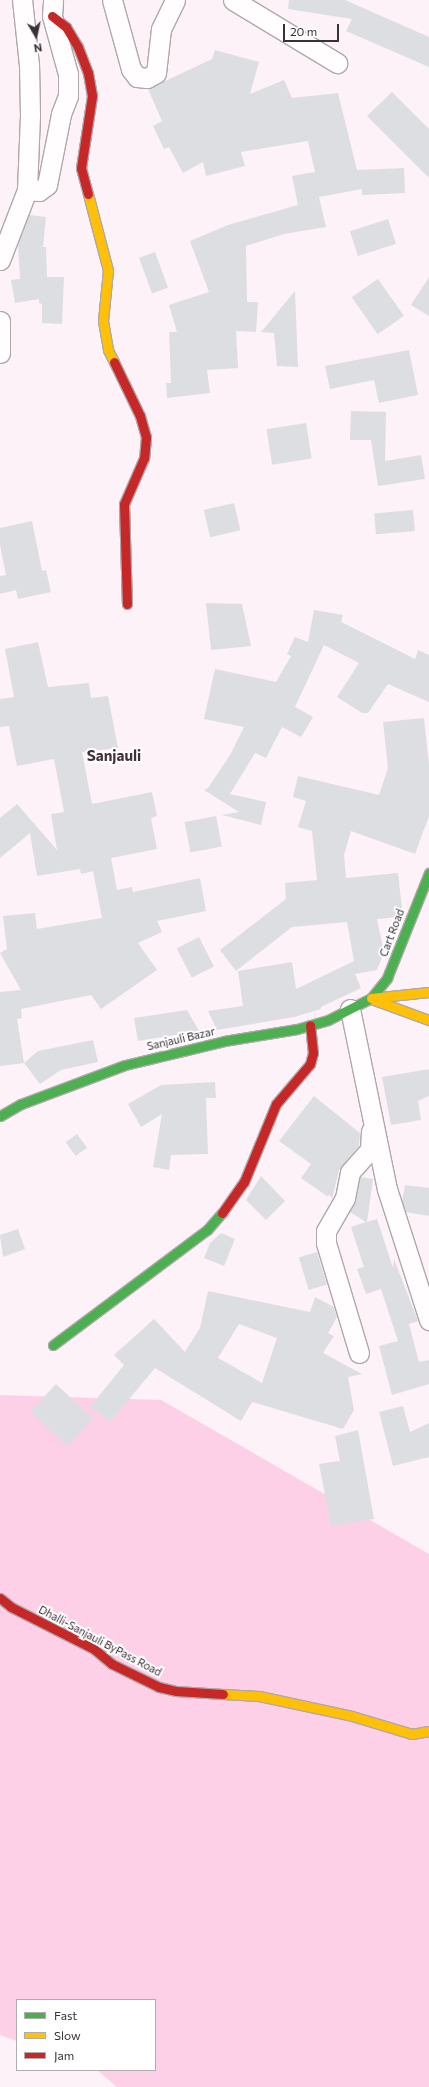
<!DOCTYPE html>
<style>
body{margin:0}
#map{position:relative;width:429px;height:2087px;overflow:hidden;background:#fcf2f7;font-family:Commissioner,sans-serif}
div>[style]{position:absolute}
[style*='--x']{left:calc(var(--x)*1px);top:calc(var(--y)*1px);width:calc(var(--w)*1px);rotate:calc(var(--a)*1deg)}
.green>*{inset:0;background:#fdd0e8}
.building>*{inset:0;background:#dddee2;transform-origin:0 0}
.roads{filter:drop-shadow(1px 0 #b0a7ab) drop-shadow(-1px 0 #b0a7ab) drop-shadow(0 1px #b0a7ab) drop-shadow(0 -1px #b0a7ab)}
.street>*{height:19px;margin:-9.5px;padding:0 9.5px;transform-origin:9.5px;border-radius:9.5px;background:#fffdfe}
.fast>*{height:9px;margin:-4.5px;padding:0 4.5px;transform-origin:4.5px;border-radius:4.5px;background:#4caf50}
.slow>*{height:9px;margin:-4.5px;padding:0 4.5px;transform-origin:4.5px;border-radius:4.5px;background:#ffc107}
.jam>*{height:9px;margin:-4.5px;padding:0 4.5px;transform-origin:4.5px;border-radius:4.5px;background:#c62828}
span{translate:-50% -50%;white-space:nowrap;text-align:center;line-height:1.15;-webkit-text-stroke:4px #fff;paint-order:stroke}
.street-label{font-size:11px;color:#3a3136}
.district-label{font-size:15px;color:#432f39;font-weight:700}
.legend{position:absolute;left:16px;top:1999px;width:140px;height:72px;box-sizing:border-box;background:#fff;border:1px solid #b0adaf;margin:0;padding:5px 7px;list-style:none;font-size:12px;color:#3a3136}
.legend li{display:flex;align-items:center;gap:8px;height:20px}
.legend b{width:20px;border:1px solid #b0adaf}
.north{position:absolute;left:16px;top:16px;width:40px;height:40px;-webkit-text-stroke:3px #fff;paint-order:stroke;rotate:171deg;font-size:11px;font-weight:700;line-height:16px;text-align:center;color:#3a3136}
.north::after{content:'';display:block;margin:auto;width:14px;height:18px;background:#3a3136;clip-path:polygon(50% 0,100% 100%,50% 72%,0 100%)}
.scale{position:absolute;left:283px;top:24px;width:56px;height:18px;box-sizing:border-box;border:2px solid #3a3136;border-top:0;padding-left:5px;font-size:12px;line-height:14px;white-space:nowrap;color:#3a3136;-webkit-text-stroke:3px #fff;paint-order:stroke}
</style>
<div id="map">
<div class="green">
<div style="clip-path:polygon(0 1395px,161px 1400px,429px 1554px,429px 2087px,117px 2087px,97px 2070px,155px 2070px,155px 2000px,17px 2000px,17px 2041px,0 2035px)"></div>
</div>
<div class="building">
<div style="clip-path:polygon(289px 0,345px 0,429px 37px,429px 67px,346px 31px,352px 19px,288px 9px)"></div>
<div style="clip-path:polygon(215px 50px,259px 62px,250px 94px,284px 80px,292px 98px,338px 93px,357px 170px,404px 168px,405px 193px,362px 195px,362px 189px,319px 197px,326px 227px,284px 234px,246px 246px,247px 302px,258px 302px,256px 332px,236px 331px,238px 368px,207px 370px,210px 393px,167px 398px,166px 383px,171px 383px,169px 332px,177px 332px,169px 305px,209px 292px,190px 241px,228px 225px,298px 205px,292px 176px,315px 172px,308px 141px,241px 152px,245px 166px,206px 176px,203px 162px,183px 173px,169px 147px,164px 149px,153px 126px,162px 121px,148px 89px,212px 59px)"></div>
<div style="clip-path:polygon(392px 92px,429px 129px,429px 178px,367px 116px)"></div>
<div style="clip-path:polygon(29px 215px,46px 217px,43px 247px,46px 247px,47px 277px,64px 277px,62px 324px,42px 323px,42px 304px,39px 303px,39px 299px,15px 303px,11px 280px,20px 279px,18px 244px)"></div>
<div style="left:388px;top:219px;width:26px;height:40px;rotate:72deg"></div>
<div style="left:155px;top:252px;width:38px;height:17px;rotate:70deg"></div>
<div style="clip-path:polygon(429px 277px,429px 316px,411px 305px)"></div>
<div style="left:378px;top:279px;width:45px;height:32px;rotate:55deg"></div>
<div style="clip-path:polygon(295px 291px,298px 367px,277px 366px,274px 333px,261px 332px)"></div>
<div style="clip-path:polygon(409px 350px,418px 395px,379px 403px,374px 380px,330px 389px,325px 366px)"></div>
<div style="clip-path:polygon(351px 411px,386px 412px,385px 461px,421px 455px,425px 479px,378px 486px,371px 440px,350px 440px)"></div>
<div style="left:306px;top:423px;width:36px;height:40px;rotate:81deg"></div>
<div style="left:234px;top:503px;width:28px;height:31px;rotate:77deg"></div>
<div style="left:413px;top:510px;width:21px;height:39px;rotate:85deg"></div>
<div style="clip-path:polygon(32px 521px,42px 571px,46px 570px,51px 592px,18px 599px,16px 590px,0 594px,0 576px,6px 575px,0 545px,0 528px)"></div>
<div style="clip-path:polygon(206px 603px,242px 604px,251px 646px,211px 650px)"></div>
<div style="clip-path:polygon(314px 610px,343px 615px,341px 622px,415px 659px,418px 650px,429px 655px,429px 702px,388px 684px,368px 713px,362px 713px,337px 697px,359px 663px,324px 645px,295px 707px,313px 717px,301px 737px,282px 727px,266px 758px,255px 753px,230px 794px,266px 802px,261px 825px,222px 815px,239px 812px,204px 790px,208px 788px,230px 755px,244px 727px,204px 719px,215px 669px,276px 682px,291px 656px,287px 654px,295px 637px,308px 642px)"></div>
<div style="clip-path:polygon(38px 642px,48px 687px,89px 683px,91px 698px,108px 696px,118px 748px,82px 752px,92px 804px,152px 792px,157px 816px,151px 818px,157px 849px,111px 858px,117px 890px,132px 887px,133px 892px,200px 878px,206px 911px,157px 921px,162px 932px,138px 943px,157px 970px,101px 1009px,91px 995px,21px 1009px,22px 1018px,17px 1019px,24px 1063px,0 1066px,0 992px,21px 990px,0 953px,7px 949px,3px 916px,35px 913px,37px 929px,102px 918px,93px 871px,81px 874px,80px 869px,37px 876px,30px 833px,0 858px,0 818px,17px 804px,57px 850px,51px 814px,64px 812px,54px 759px,17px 766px,9px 726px,0 727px,0 699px,14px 697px,5px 649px)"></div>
<div style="clip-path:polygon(424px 718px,429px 765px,429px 816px,415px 854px,351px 831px,344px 855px,346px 878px,398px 873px,402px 908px,398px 917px,377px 919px,384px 952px,377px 970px,355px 974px,361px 988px,321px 1007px,321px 1009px,294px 1017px,217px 1030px,208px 1011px,243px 1006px,238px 971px,292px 962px,296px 989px,354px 961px,347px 922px,292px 927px,236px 971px,220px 950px,286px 899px,285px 883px,317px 880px,312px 831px,298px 827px,306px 801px,293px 797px,298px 776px,379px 795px,388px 768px,383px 722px)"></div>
<div style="left:216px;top:816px;width:31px;height:32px;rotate:79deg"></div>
<div style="left:199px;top:937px;width:33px;height:25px;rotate:63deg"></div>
<div style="clip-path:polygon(187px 1010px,199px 1031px,138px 1041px,134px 1018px)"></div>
<div style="clip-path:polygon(93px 1040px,98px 1062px,61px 1070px,40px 1084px,24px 1063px,38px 1051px)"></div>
<div style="clip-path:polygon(429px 1069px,429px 1096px,418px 1101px,421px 1120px,391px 1125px,382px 1077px)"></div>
<div style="clip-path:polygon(215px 1082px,216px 1098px,206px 1098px,208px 1154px,171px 1155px,169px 1170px,153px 1167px,162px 1114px,141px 1127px,128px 1104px,161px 1085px)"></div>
<div style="clip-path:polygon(314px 1096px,360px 1133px,359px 1146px,339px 1170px,332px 1199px,330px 1195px,327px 1196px,301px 1178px,311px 1164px,279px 1141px)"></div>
<div style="left:77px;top:1134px;width:17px;height:14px;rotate:54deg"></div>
<div style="clip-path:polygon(261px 1176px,285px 1201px,266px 1220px,246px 1200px)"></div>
<div style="clip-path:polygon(360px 1177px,373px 1179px,367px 1222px,377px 1219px,393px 1268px,394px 1259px,418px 1321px,409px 1324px,419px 1362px,429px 1360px,429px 1384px,392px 1395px,379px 1346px,398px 1341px,381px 1289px,366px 1294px,357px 1269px,364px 1267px,351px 1227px,366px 1222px,350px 1212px,356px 1200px)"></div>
<div style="clip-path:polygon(405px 1185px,429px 1188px,429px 1216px,406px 1212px,402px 1201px)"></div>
<div style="clip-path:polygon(18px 1229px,25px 1249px,3px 1257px,0 1235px)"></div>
<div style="clip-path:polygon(221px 1233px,235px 1239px,224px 1266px,204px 1258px,210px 1243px)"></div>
<div style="left:317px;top:1252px;width:34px;height:19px;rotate:73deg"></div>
<div style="clip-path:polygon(evenodd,208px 1291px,310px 1312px,315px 1297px,334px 1307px,337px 1317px,328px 1333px,334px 1336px,323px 1353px,362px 1374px,348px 1377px,354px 1410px,343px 1429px,252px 1402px,241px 1421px,155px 1368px,110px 1422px,90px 1407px,124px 1365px,114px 1355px,154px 1319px,185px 1352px,200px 1328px,208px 1291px,239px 1324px,277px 1338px,262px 1383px,218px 1358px,239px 1324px)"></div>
<div style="left:56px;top:1384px;width:51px;height:38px;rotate:43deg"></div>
<div style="clip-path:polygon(403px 1406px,410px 1432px,429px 1423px,429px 1457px,393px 1466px,379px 1412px)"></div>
<div style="clip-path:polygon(358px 1430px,374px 1519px,331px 1526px,319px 1464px,340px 1461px,335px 1436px)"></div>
</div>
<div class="roads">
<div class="street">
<div style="--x:112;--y:0;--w:72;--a:74.6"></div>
<div style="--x:131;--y:69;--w:10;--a:53"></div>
<div style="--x:137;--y:77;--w:10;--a:6"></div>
<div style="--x:147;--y:78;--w:10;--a:-29"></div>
<div style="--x:156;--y:73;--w:44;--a:-83.5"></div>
<div style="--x:161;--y:29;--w:32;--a:-64"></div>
<div style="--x:233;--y:0;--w:122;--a:31.2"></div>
<div style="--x:27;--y:190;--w:12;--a:5"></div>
<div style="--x:39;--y:191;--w:10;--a:-37"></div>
<div style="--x:47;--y:185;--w:72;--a:-78.8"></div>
<div style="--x:61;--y:114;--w:19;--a:-69"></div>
<div style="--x:68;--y:96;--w:22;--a:-90"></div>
<div style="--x:68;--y:74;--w:60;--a:-105.4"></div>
<div style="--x:52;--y:16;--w:16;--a:-86"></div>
<div style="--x:0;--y:260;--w:75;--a:-68.9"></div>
<div style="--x:27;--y:190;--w:75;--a:-87.7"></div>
<div style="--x:30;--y:115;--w:50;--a:-91.1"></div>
<div style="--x:29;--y:65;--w:65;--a:-96.1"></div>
<div style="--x:0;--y:321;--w:32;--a:90"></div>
<div style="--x:350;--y:1009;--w:184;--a:78.4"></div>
<div style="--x:387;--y:1189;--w:138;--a:72.2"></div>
<div style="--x:359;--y:1353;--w:115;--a:-106.7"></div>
<div style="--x:326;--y:1243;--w:12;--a:-90"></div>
<div style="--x:326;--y:1231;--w:38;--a:-60"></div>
<div style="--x:345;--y:1198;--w:26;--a:-79"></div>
<div style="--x:350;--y:1172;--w:30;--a:-48"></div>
<div style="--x:370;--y:1150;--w:19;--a:-87"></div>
</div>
<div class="fast">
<div style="--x:371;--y:998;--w:26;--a:-51"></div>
<div style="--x:387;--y:978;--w:113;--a:-68.2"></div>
<div style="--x:0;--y:1116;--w:24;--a:-30"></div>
<div style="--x:21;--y:1104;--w:111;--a:-20.6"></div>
<div style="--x:125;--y:1065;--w:102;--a:-13.6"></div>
<div style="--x:224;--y:1041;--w:74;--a:-9.3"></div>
<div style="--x:297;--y:1029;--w:32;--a:-16"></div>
<div style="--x:328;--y:1020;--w:48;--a:-27.1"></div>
<div style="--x:53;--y:1345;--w:192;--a:-36.8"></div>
<div style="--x:207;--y:1230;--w:23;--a:-49"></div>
</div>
<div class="slow">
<div style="--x:88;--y:194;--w:79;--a:75.3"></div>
<div style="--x:108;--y:270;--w:51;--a:95.6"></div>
<div style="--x:103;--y:321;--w:29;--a:80"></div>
<div style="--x:108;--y:350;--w:13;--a:63"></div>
<div style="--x:371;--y:998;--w:58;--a:-5.9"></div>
<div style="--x:374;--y:1000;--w:59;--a:20"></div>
<div style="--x:223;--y:1694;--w:36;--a:3"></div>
<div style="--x:259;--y:1696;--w:95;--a:12.1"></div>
<div style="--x:352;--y:1716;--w:63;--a:16.7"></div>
<div style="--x:412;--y:1734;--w:17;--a:-10"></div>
</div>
<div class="jam">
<div style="--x:52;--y:16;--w:18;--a:38"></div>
<div style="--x:66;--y:27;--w:23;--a:59"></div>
<div style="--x:78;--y:47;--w:28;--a:69"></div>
<div style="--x:88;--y:73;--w:23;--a:80"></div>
<div style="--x:92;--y:96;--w:73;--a:98.7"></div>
<div style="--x:81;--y:168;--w:27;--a:75"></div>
<div style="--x:114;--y:362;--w:60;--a:64.3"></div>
<div style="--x:140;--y:416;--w:22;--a:74"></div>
<div style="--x:146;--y:437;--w:21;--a:95"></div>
<div style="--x:144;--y:458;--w:50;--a:113.5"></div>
<div style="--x:124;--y:504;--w:100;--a:88.3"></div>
<div style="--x:222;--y:1213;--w:38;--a:-55"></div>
<div style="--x:244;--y:1182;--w:84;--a:-67.7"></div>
<div style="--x:276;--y:1104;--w:52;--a:-49.6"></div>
<div style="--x:310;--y:1064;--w:11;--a:-75"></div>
<div style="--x:313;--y:1053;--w:28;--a:-96"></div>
<div style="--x:0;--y:1598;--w:14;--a:39"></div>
<div style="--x:11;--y:1607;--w:93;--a:26.8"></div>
<div style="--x:94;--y:1649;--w:23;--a:40"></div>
<div style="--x:112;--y:1664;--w:52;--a:26.1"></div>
<div style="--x:159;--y:1687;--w:17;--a:13"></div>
<div style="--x:176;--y:1691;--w:47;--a:3.7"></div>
</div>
</div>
<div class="street-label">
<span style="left:392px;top:933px;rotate:-69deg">Cart Road</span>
<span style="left:181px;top:1039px;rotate:-13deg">Sanjauli Bazar</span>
<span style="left:100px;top:1641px;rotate:28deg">Dhalli-Sanjauli ByPass Road</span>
</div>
<div class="district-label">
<span style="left:114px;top:756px">Sanjauli</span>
</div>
<ul class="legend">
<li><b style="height:5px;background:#4caf50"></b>Fast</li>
<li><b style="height:5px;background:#ffc107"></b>Slow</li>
<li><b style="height:5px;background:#c62828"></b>Jam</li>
</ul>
<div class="north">N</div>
<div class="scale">20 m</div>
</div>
